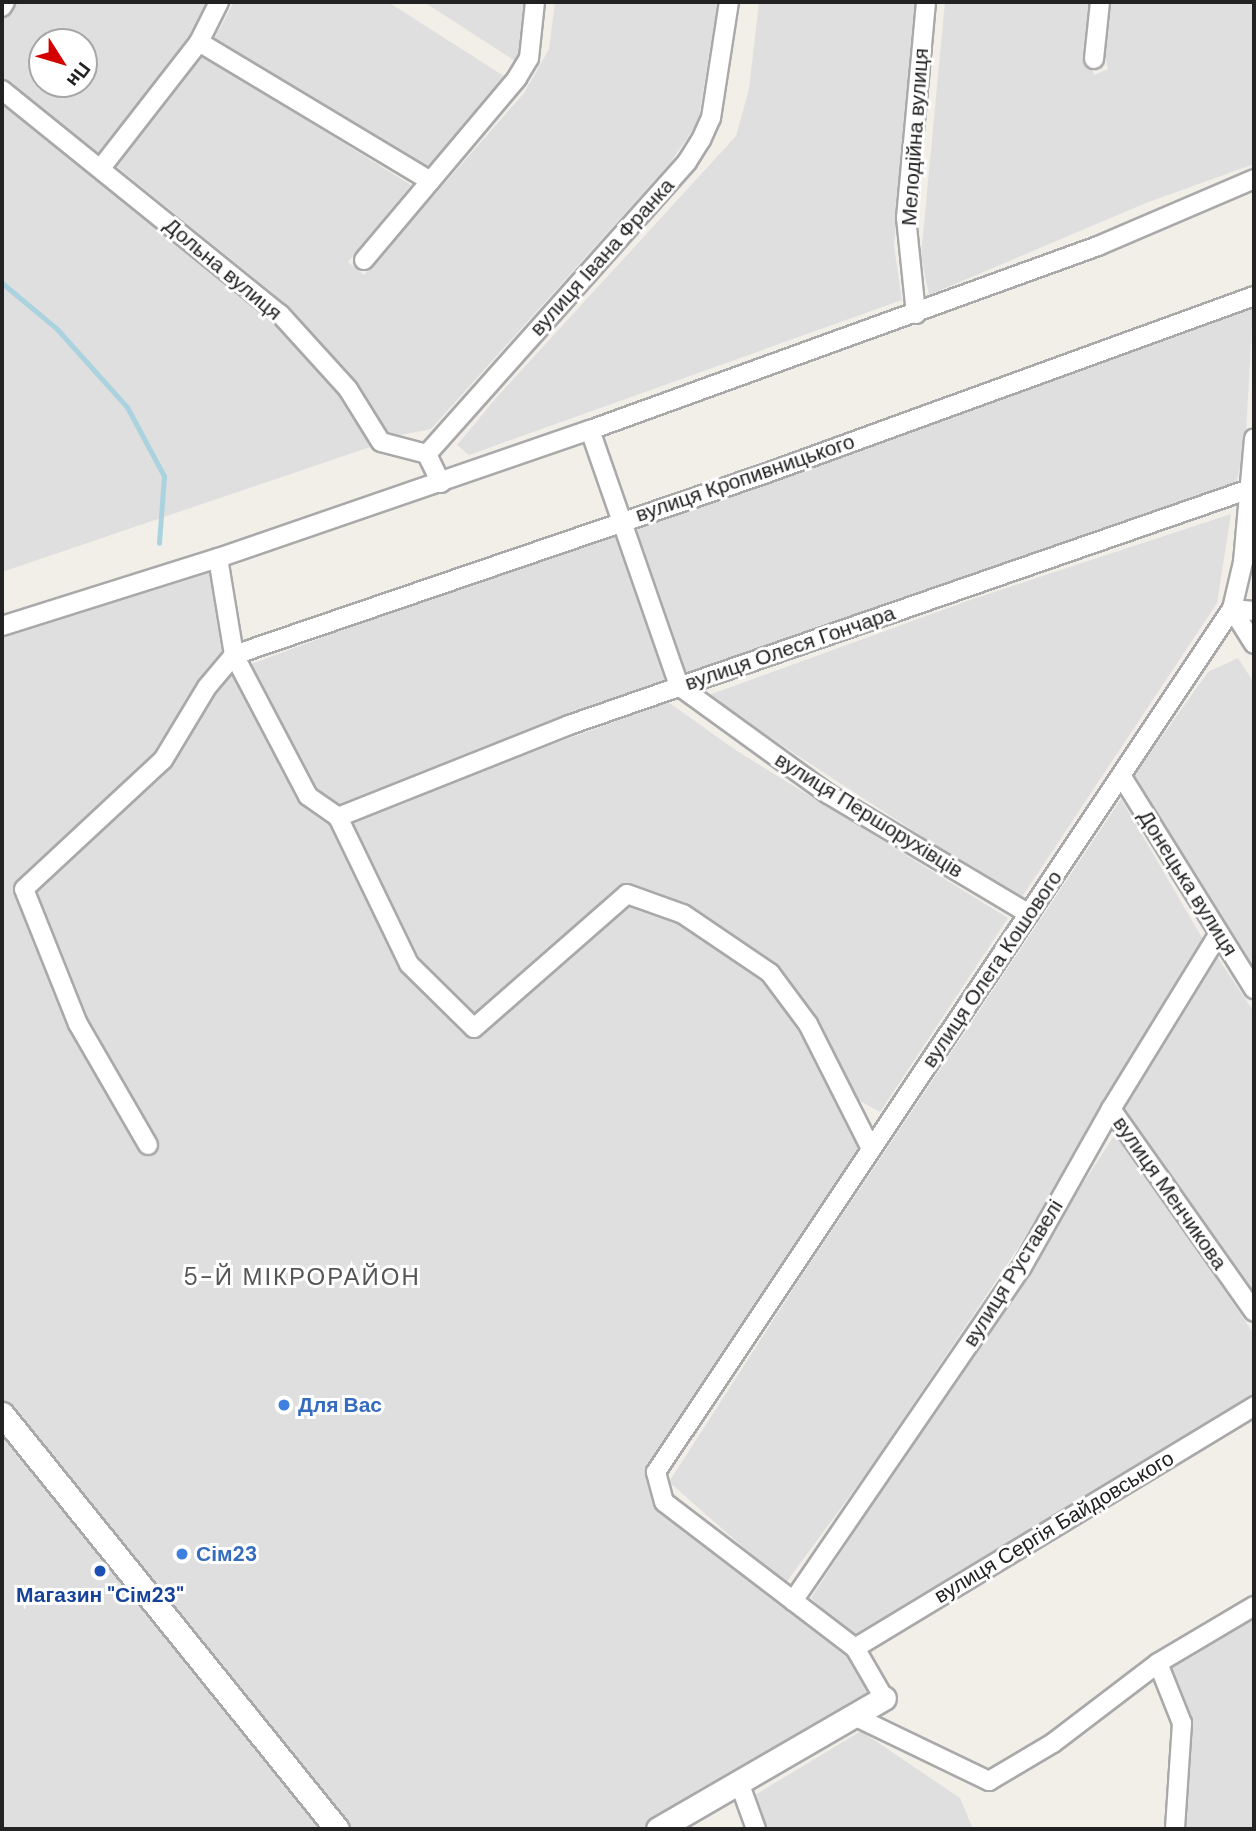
<!DOCTYPE html>
<meta charset="utf-8">
<style>
body{margin:0}
#map{position:relative;width:1256px;height:1831px;overflow:hidden;background:#f2efe9;font-family:"DM Sans",sans-serif}
div>[style]{position:absolute}
[style*='--x']{left:calc(var(--x)*1px);top:calc(var(--y)*1px);width:calc(var(--w)*1px);rotate:calc(var(--a)*1deg)}
.residential>*{inset:0;background:#e0dfdf}
.stream>*{height:5px;margin:-2.5px;padding:0 2.5px;transform-origin:2.5px;border-radius:2.5px;background:#aad3df}
.roads{filter:drop-shadow(2px 0 #a9a9a9) drop-shadow(-2px 0 #a9a9a9) drop-shadow(0 2px #a9a9a9) drop-shadow(0 -2px #a9a9a9)}
.minor>*{height:18px;margin:-9px;padding:0 9px;transform-origin:9px;border-radius:9px;background:#fff}
.tertiary>*{height:23px;margin:-11.5px;padding:0 11.5px;transform-origin:11.5px;border-radius:11.5px;background:#fff}
.dots>*{width:19px;height:19px;translate:-50% -50%;box-sizing:border-box;border:4px solid #fff;border-radius:50%}
span{translate:-50% -50%;white-space:nowrap;text-align:center;line-height:1.15;-webkit-text-stroke:6px #fff;paint-order:stroke}
.street-label{font-size:21px;color:#222}
.shop-label{font-size:21px;color:#366cbe;font-weight:700}
.left{translate:0 -50%;text-align:left}
.transit-label{font-size:21px;color:#164399;font-weight:700}
.quarter-label{font-size:24px;color:#555;letter-spacing:2px}
.frame{position:absolute;inset:0;border:4px solid #222;pointer-events:none}
.north{position:absolute;left:28px;top:28px;width:70px;height:70px;box-sizing:border-box;background:#fff;border:2px solid #a7a7a7;border-radius:50%;rotate:127deg;font-size:19px;font-weight:700;line-height:28px;text-align:center;color:#222}
.north::after{content:'';display:block;margin:auto;width:24px;height:32px;background:#d40000;clip-path:polygon(50% 0,100% 100%,50% 72%,0 100%)}
</style>
<div id="map">
<div class="residential">
<div style="clip-path:polygon(evenodd,16px 2px,206px 2px,189px 36px,99px 160px,2px 81px,2px 22px,16px 2px,42px 42px,84px 42px,84px 84px,42px 84px,42px 42px)"></div>
<div style="clip-path:polygon(234px 2px,388px 2px,507px 78px,426px 169px,212px 43px)"></div>
<div style="clip-path:polygon(424px 2px,530px 2px,525px 53px,518px 63px)"></div>
<div style="clip-path:polygon(555px 2px,718px 2px,698px 122px,670px 163px,431px 429px,391px 437px,273px 293px,117px 167px,200px 54px,411px 185px,348px 262px,364px 275px,524px 93px,549px 49px)"></div>
<div style="clip-path:polygon(759px 2px,916px 2px,894px 246px,902px 300px,469px 455px,457px 445px,497px 397px,736px 136px,749px 89px)"></div>
<div style="clip-path:polygon(945px 2px,1092px 2px,1088px 54px,1094px 75px,1108px 69px,1104px 51px,1111px 2px,1254px 2px,1254px 164px,1146px 203px,929px 295px,921px 256px)"></div>
<div style="clip-path:polygon(2px 99px,277px 323px,352px 409px,373px 446px,2px 572px)"></div>
<div style="clip-path:polygon(1253px 307px,1245px 450px,1236px 483px,682px 680px,630px 524px)"></div>
<div style="clip-path:polygon(1231px 514px,1217px 603px,1020px 900px,706px 696px,973px 599px)"></div>
<div style="clip-path:polygon(621px 526px,672px 680px,340px 808px,314px 789px,251px 664px)"></div>
<div style="clip-path:polygon(218px 558px,234px 655px,308px 796px,338px 817px,409px 964px,473px 1028px,627px 894px,683px 914px,770px 973px,870px 1147px,656px 1472px,664px 1502px,855px 1648px,884px 1698px,658px 1829px,2px 1829px,2px 626px)"></div>
<div style="clip-path:polygon(1238px 658px,1254px 683px,1254px 969px,1130px 781px,1208px 672px)"></div>
<div style="clip-path:polygon(668px 702px,737px 751px,1008px 918px,880px 1112px,851px 1096px,773px 969px,684px 909px,623px 886px,474px 1019px,413px 958px,349px 824px,409px 797px)"></div>
<div style="clip-path:polygon(1121px 799px,1204px 941px,1020px 1245px,871px 1467px,785px 1584px,669px 1482px,801px 1277px)"></div>
<div style="clip-path:polygon(1214px 952px,1254px 1012px,1254px 1299px,1115px 1108px)"></div>
<div style="clip-path:polygon(1116px 1133px,1254px 1334px,1254px 1396px,1051px 1516px,857px 1640px,811px 1598px)"></div>
<div style="clip-path:polygon(1254px 1617px,1254px 1829px,1181px 1829px,1188px 1722px,1167px 1671px)"></div>
<div style="clip-path:polygon(861px 1731px,960px 1798px,973px 1829px,765px 1829px,755px 1795px)"></div>
</div>
<div class="stream">
<div style="--x:2;--y:283;--w:72;--a:39.9"></div>
<div style="--x:57;--y:329;--w:105;--a:48.1"></div>
<div style="--x:127;--y:407;--w:78;--a:61.8"></div>
<div style="--x:164;--y:476;--w:67;--a:94.3"></div>
</div>
<div class="roads">
<div class="minor">
<div style="--x:2;--y:7;--w:6;--a:-59"></div>
<div style="--x:199;--y:42;--w:270;--a:31"></div>
<div style="--x:1094;--y:59;--w:57;--a:-84"></div>
<div style="--x:2;--y:90;--w:357;--a:38.9"></div>
<div style="--x:280;--y:314;--w:101;--a:47.8"></div>
<div style="--x:348;--y:389;--w:62;--a:58.1"></div>
<div style="--x:381;--y:442;--w:48;--a:14.6"></div>
<div style="--x:101;--y:168;--w:160;--a:-52.1"></div>
<div style="--x:199;--y:42;--w:45;--a:-63.4"></div>
<div style="--x:364;--y:260;--w:238;--a:-49.9"></div>
<div style="--x:517;--y:78;--w:23;--a:-59"></div>
<div style="--x:529;--y:58;--w:56;--a:-83.9"></div>
<div style="--x:916;--y:314;--w:97;--a:-95.9"></div>
<div style="--x:906;--y:218;--w:217;--a:-84.7"></div>
<div style="--x:590;--y:430;--w:271;--a:70.8"></div>
<div style="--x:679;--y:686;--w:184;--a:35.9"></div>
<div style="--x:828;--y:794;--w:234;--a:30.8"></div>
<div style="--x:441;--y:483;--w:32;--a:-116"></div>
<div style="--x:427;--y:454;--w:391;--a:-48.3"></div>
<div style="--x:687;--y:162;--w:26;--a:-58"></div>
<div style="--x:701;--y:140;--w:24;--a:-66"></div>
<div style="--x:711;--y:118;--w:117;--a:-81.2"></div>
<div style="--x:218;--y:558;--w:98;--a:80.6"></div>
<div style="--x:234;--y:655;--w:159;--a:62.3"></div>
<div style="--x:308;--y:796;--w:37;--a:35"></div>
<div style="--x:338;--y:817;--w:163;--a:64.2"></div>
<div style="--x:409;--y:964;--w:91;--a:44.6"></div>
<div style="--x:474;--y:1028;--w:203;--a:-41.2"></div>
<div style="--x:627;--y:894;--w:59;--a:19.7"></div>
<div style="--x:683;--y:914;--w:105;--a:34.1"></div>
<div style="--x:770;--y:973;--w:64;--a:53.3"></div>
<div style="--x:808;--y:1024;--w:138;--a:63.2"></div>
<div style="--x:1232;--y:609;--w:41;--a:57.8"></div>
<div style="--x:1232;--y:609;--w:22;--a:5"></div>
<div style="--x:2;--y:626;--w:226;--a:-17.5"></div>
<div style="--x:218;--y:558;--w:393;--a:-19"></div>
<div style="--x:590;--y:430;--w:540;--a:-19.91"></div>
<div style="--x:1098;--y:246;--w:170;--a:-23.2"></div>
<div style="--x:1122;--y:777;--w:250;--a:58.1"></div>
<div style="--x:338;--y:817;--w:249;--a:-21.7"></div>
<div style="--x:569;--y:725;--w:718;--a:-19.12"></div>
<div style="--x:1111;--y:1109;--w:248;--a:54.8"></div>
<div style="--x:148;--y:1145;--w:140;--a:-120"></div>
<div style="--x:78;--y:1024;--w:145;--a:-111.8"></div>
<div style="--x:24;--y:889;--w:190;--a:-42.9"></div>
<div style="--x:163;--y:760;--w:85;--a:-58.9"></div>
<div style="--x:207;--y:687;--w:42;--a:-49.8"></div>
<div style="--x:234;--y:655;--w:560;--a:-18.86"></div>
<div style="--x:764;--y:474;--w:521;--a:-19.96"></div>
<div style="--x:793;--y:1601;--w:405;--a:-55.6"></div>
<div style="--x:1022;--y:1267;--w:181;--a:-60.6"></div>
<div style="--x:1111;--y:1109;--w:204;--a:-58.4"></div>
<div style="--x:855;--y:1648;--w:467;--a:-31.2"></div>
<div style="--x:1158;--y:1663;--w:65;--a:68.2"></div>
<div style="--x:1182;--y:1723;--w:106;--a:93.8"></div>
<div style="--x:884;--y:1698;--w:58;--a:-120.1"></div>
<div style="--x:855;--y:1648;--w:240;--a:-142.6"></div>
<div style="--x:664;--y:1502;--w:31;--a:-105"></div>
<div style="--x:656;--y:1472;--w:1038;--a:-56.28"></div>
<div style="--x:1232;--y:609;--w:48;--a:-76.8"></div>
<div style="--x:1243;--y:562;--w:124;--a:-84.9"></div>
<div style="--x:854;--y:1716;--w:150;--a:25.7"></div>
<div style="--x:989;--y:1781;--w:74;--a:-30.7"></div>
<div style="--x:1053;--y:1743;--w:132;--a:-37.3"></div>
<div style="--x:1158;--y:1663;--w:112;--a:-30.7"></div>
<div style="--x:739;--y:1782;--w:50;--a:70.1"></div>
</div>
<div class="tertiary">
<div style="--x:2;--y:1414;--w:533;--a:51.09"></div>
<div style="--x:658;--y:1829;--w:261;--a:-30.1"></div>
</div>
</div>
<div class="dots">
<div style="left:284px;top:1405px;background:#3f7fe0"></div>
<div style="left:182px;top:1554px;background:#3f7fe0"></div>
<div style="left:100px;top:1571px;background:#1a4fb4"></div>
</div>
<div class="street-label">
<span style="left:915px;top:137px;rotate:-86deg">Мелодійна вулиця</span>
<span style="left:602px;top:257px;rotate:-48deg">вулиця Івана Франка</span>
<span style="left:223px;top:269px;rotate:40deg">Дольна вулиця</span>
<span style="left:745px;top:478px;rotate:-19deg">вулиця Кропивницького</span>
<span style="left:790px;top:648px;rotate:-19deg">вулиця Олеся Гончара</span>
<span style="left:869px;top:815px;rotate:32deg">вулиця Першорухівців</span>
<span style="left:1188px;top:883px;rotate:58deg">Донецька вулиця</span>
<span style="left:992px;top:969px;rotate:-56deg">вулиця Олега Кошового</span>
<span style="left:1170px;top:1193px;rotate:55deg">вулиця Менчикова</span>
<span style="left:1013px;top:1273px;rotate:-58deg">вулиця Руставелі</span>
<span style="left:1054px;top:1527px;rotate:-31deg">вулиця Сергія Байдовського</span>
</div>
<div class="shop-label">
<span class="left" style="left:298px;top:1405px">Для Вас</span>
<span class="left" style="left:196px;top:1554px">Сім23</span>
</div>
<div class="transit-label">
<span style="left:100px;top:1595px">Магазин "Сім23"</span>
</div>
<div class="quarter-label">
<span style="left:302px;top:1277px">5-Й МІКРОРАЙОН</span>
</div>
<div class="frame"></div>
<div class="north">Пн</div>
</div>
